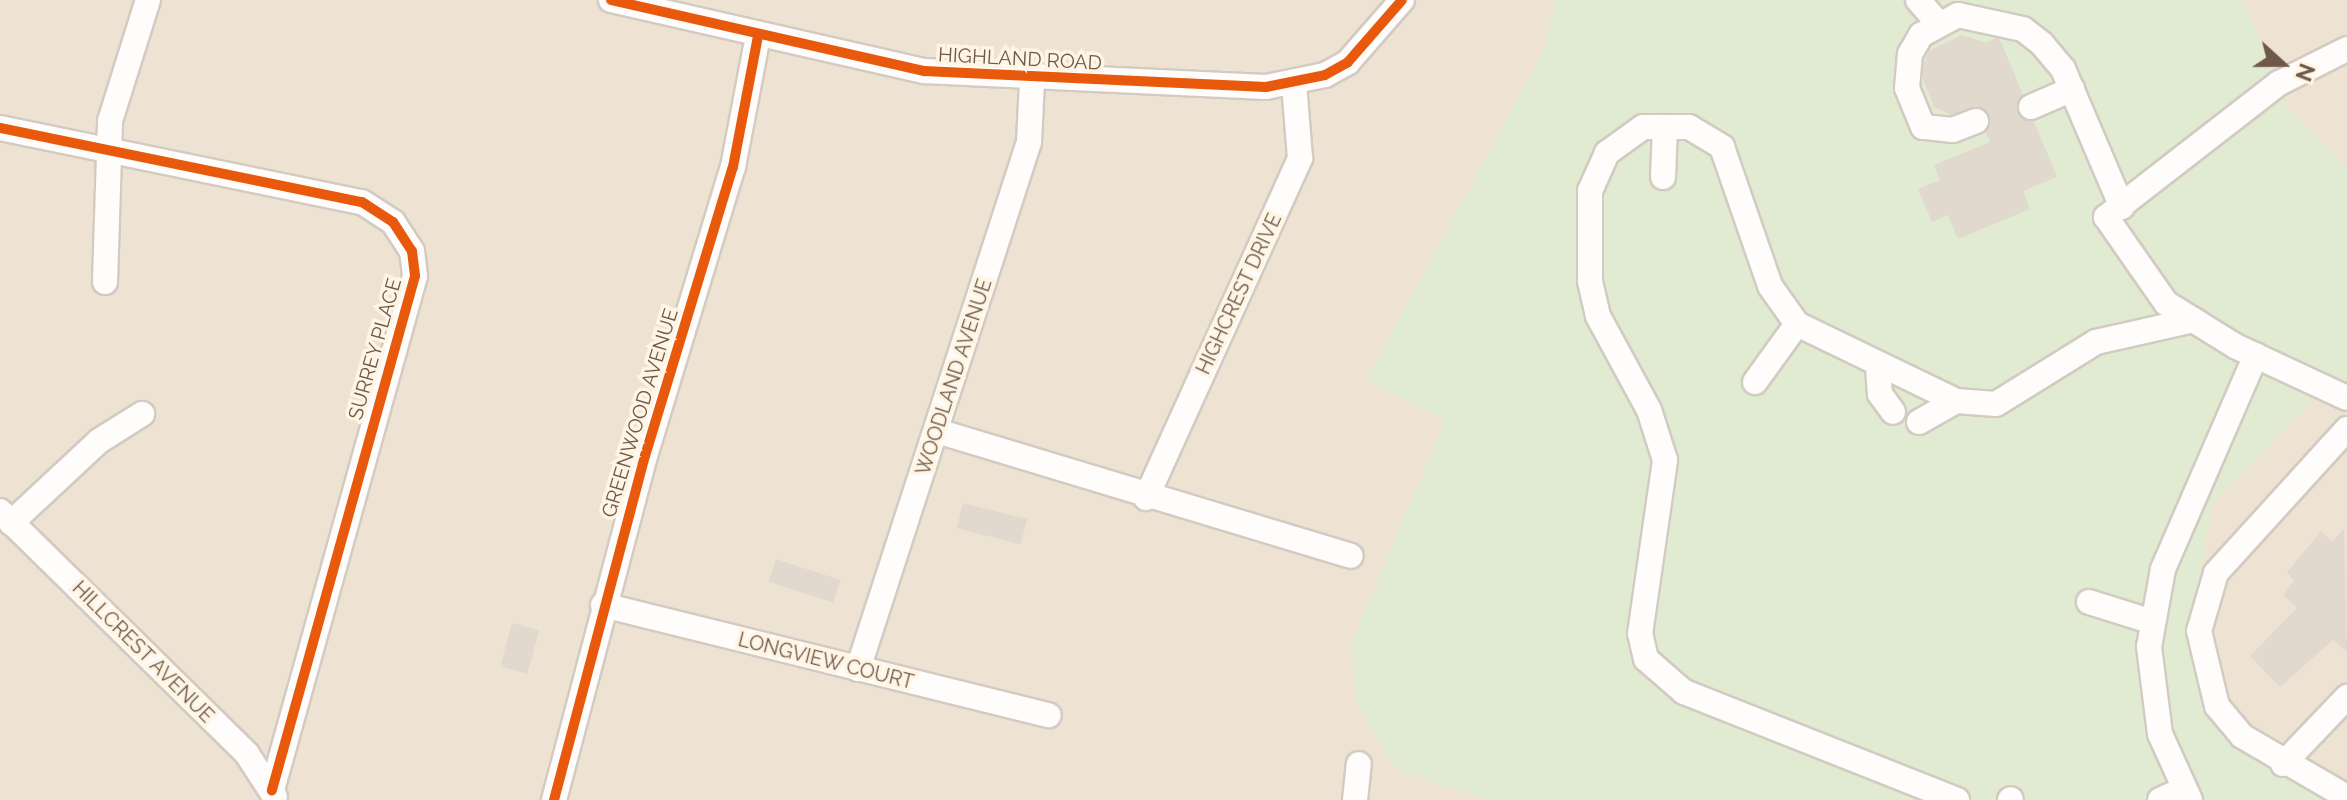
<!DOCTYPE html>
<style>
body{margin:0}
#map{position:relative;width:2347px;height:800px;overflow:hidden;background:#f5f0e6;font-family:Raleway,sans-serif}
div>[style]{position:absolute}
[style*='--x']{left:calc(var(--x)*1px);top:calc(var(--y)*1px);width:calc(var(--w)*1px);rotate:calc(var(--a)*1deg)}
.residential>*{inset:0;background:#eee3d3;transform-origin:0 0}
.green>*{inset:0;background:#e0ebd1}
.building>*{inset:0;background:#e1d8ce;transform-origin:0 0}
.roads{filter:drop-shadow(2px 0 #d3cbc2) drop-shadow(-2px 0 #d3cbc2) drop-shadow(0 2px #d3cbc2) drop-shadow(0 -2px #d3cbc2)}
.minor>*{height:24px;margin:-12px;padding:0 12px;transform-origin:12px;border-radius:12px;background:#fefdfb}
.cycleway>*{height:10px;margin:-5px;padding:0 5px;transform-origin:5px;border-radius:5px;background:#e8590c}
span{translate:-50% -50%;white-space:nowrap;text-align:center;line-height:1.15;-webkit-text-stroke:7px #fef5e5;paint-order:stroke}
.street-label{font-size:20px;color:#705849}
.north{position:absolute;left:2243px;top:24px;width:80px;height:80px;-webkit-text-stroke:6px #fef5e5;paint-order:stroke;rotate:111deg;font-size:22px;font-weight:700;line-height:32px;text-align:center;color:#705849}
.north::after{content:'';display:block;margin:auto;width:28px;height:36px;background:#705849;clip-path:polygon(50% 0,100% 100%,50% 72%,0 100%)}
</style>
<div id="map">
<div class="residential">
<div style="left:0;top:0;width:2347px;height:800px"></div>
</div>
<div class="green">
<div style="clip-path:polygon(1556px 0,2243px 0,2287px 105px,2347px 168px,2347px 394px,2324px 389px,2212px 505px,2189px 639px,2208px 706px,2228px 742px,2327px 800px,1489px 800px,1399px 772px,1356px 704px,1351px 643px,1445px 420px,1366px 380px,1542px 53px)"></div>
</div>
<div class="building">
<div style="clip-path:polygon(1962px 35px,1986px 43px,1999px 37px,2057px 177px,2023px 191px,2030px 209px,1958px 239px,1948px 215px,1932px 222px,1918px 189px,1940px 180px,1934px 165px,1990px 142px,1978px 113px,1955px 117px,1934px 107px,1920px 72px,1929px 51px)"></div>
<div style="left:963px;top:503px;width:66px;height:26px;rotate:14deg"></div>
<div style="clip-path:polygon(2344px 529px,2347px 652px,2333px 640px,2280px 687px,2250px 656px,2297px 608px,2283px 595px,2294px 581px,2287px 572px,2321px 531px,2332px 542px)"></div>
<div style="left:776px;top:559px;width:68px;height:24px;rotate:18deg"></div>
<div style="left:512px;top:623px;width:28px;height:45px;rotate:15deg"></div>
</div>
<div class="roads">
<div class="minor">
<div style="--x:611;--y:0;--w:321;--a:12.8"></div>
<div style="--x:924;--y:71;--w:342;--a:2.7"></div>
<div style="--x:1266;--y:87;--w:60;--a:-11.5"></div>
<div style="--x:1325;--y:75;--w:26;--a:-29"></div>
<div style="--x:1348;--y:62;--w:82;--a:-48.9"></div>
<div style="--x:1918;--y:0;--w:28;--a:49"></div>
<div style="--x:2347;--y:49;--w:76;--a:153.4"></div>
<div style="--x:2279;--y:83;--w:219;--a:142.2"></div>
<div style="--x:2106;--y:217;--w:105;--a:55.1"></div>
<div style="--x:2166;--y:303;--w:81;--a:31.9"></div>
<div style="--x:2235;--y:346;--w:123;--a:24.9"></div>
<div style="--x:2031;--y:107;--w:45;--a:-23.7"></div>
<div style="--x:1976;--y:121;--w:25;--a:159"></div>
<div style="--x:1953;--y:130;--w:30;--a:-174"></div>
<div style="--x:1923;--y:127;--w:42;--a:-112.3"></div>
<div style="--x:1907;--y:88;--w:34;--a:-85"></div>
<div style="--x:1910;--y:54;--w:22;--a:-60"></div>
<div style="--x:1921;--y:35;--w:42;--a:-28.4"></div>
<div style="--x:1958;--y:15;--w:66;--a:12.2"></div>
<div style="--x:2023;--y:29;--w:24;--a:38"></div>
<div style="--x:2042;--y:44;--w:33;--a:50"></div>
<div style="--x:2063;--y:69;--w:150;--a:66.9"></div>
<div style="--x:0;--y:128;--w:369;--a:11.6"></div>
<div style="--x:362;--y:202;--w:37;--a:33"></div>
<div style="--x:393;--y:222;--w:35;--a:57"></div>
<div style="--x:412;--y:251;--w:25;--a:83"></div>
<div style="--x:415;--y:276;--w:534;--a:105.55"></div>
<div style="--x:1663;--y:177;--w:50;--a:-87.7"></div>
<div style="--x:105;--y:282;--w:161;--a:-88.2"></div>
<div style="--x:110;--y:121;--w:127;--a:-72.6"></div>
<div style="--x:1878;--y:367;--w:27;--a:86"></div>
<div style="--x:1880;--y:394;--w:22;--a:54"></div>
<div style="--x:1755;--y:382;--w:72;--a:-54.1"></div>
<div style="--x:1919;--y:422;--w:43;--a:-29.6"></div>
<div style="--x:2347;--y:429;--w:195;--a:132.3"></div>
<div style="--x:2216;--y:573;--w:60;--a:106.3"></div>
<div style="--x:2199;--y:631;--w:77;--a:76.5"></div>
<div style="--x:2217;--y:706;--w:39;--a:50"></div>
<div style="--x:2242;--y:736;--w:121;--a:30.2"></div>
<div style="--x:937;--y:431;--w:432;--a:16.8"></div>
<div style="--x:1146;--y:498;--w:373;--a:-65.6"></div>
<div style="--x:1300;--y:158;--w:75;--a:-94.6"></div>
<div style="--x:0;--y:511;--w:346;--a:44.5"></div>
<div style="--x:247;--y:754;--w:51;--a:56.9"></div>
<div style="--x:11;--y:523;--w:120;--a:-43"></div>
<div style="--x:99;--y:441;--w:51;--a:-32.1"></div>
<div style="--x:2089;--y:602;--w:67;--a:17.4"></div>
<div style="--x:603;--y:605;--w:459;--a:13.9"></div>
<div style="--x:858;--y:669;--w:554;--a:-72.02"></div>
<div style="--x:1029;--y:142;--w:61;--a:-87.2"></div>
<div style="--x:2283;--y:764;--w:93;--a:-46.3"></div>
<div style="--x:554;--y:800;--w:356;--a:-75.2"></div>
<div style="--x:645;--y:456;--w:302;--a:-73.1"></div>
<div style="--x:733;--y:167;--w:133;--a:-79.2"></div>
<div style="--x:1355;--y:800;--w:36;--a:-84"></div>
<div style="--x:1957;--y:800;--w:294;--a:-158.4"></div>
<div style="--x:1684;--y:692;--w:50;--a:-139"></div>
<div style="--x:1646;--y:659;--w:26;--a:-103"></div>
<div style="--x:1640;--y:634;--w:176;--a:-81.8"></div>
<div style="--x:1665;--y:460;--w:52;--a:-107.7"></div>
<div style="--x:1649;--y:410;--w:107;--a:-118.5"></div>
<div style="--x:1598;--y:316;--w:36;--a:-103"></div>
<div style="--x:1590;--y:281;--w:90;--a:-90"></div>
<div style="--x:1590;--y:191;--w:42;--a:-65.9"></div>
<div style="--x:1607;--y:153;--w:44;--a:-35.8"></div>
<div style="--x:1643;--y:127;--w:46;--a:0"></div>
<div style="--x:1689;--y:127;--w:39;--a:31"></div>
<div style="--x:1722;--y:147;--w:147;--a:70.9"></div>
<div style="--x:1770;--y:286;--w:47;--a:54.6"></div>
<div style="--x:1797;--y:324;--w:177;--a:25.8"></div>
<div style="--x:1956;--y:401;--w:40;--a:4.3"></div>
<div style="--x:1996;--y:404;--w:118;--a:-31.8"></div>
<div style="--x:2096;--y:342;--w:100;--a:-12.7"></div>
<div style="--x:2010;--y:800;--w:1;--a:-45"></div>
<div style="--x:2160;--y:800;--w:24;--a:-24"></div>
<div style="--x:2190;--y:800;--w:72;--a:-114.4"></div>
<div style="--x:2160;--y:734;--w:88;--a:-97.2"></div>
<div style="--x:2149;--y:647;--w:79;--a:-79.8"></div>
<div style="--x:2163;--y:569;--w:233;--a:-66.5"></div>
</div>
</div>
<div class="cycleway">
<div style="--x:611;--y:0;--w:321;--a:12.8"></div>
<div style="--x:924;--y:71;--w:342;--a:2.7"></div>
<div style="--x:1266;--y:87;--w:60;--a:-11.5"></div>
<div style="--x:1325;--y:75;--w:26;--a:-29"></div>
<div style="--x:1348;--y:62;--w:82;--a:-48.9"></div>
<div style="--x:0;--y:128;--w:369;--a:11.6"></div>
<div style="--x:362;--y:202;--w:37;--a:33"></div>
<div style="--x:393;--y:222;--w:35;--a:57"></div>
<div style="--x:412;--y:251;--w:25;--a:83"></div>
<div style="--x:415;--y:276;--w:534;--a:105.55"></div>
<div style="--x:554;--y:800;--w:356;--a:-75.2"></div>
<div style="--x:645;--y:456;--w:302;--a:-73.1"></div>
<div style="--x:733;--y:167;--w:133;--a:-79.2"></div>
</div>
<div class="street-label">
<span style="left:1020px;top:59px;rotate:3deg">HIGHLAND ROAD</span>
<span style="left:1239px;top:294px;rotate:-65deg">HIGHCREST DRIVE</span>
<span style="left:375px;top:349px;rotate:-74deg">SURREY PLACE</span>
<span style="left:954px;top:377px;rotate:-72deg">WOODLAND AVENUE</span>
<span style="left:640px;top:413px;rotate:-73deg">GREENWOOD AVENUE</span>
<span style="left:143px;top:652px;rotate:45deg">HILLCREST AVENUE</span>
<span style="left:826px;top:661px;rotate:14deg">LONGVIEW COURT</span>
</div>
<div class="north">N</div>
</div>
